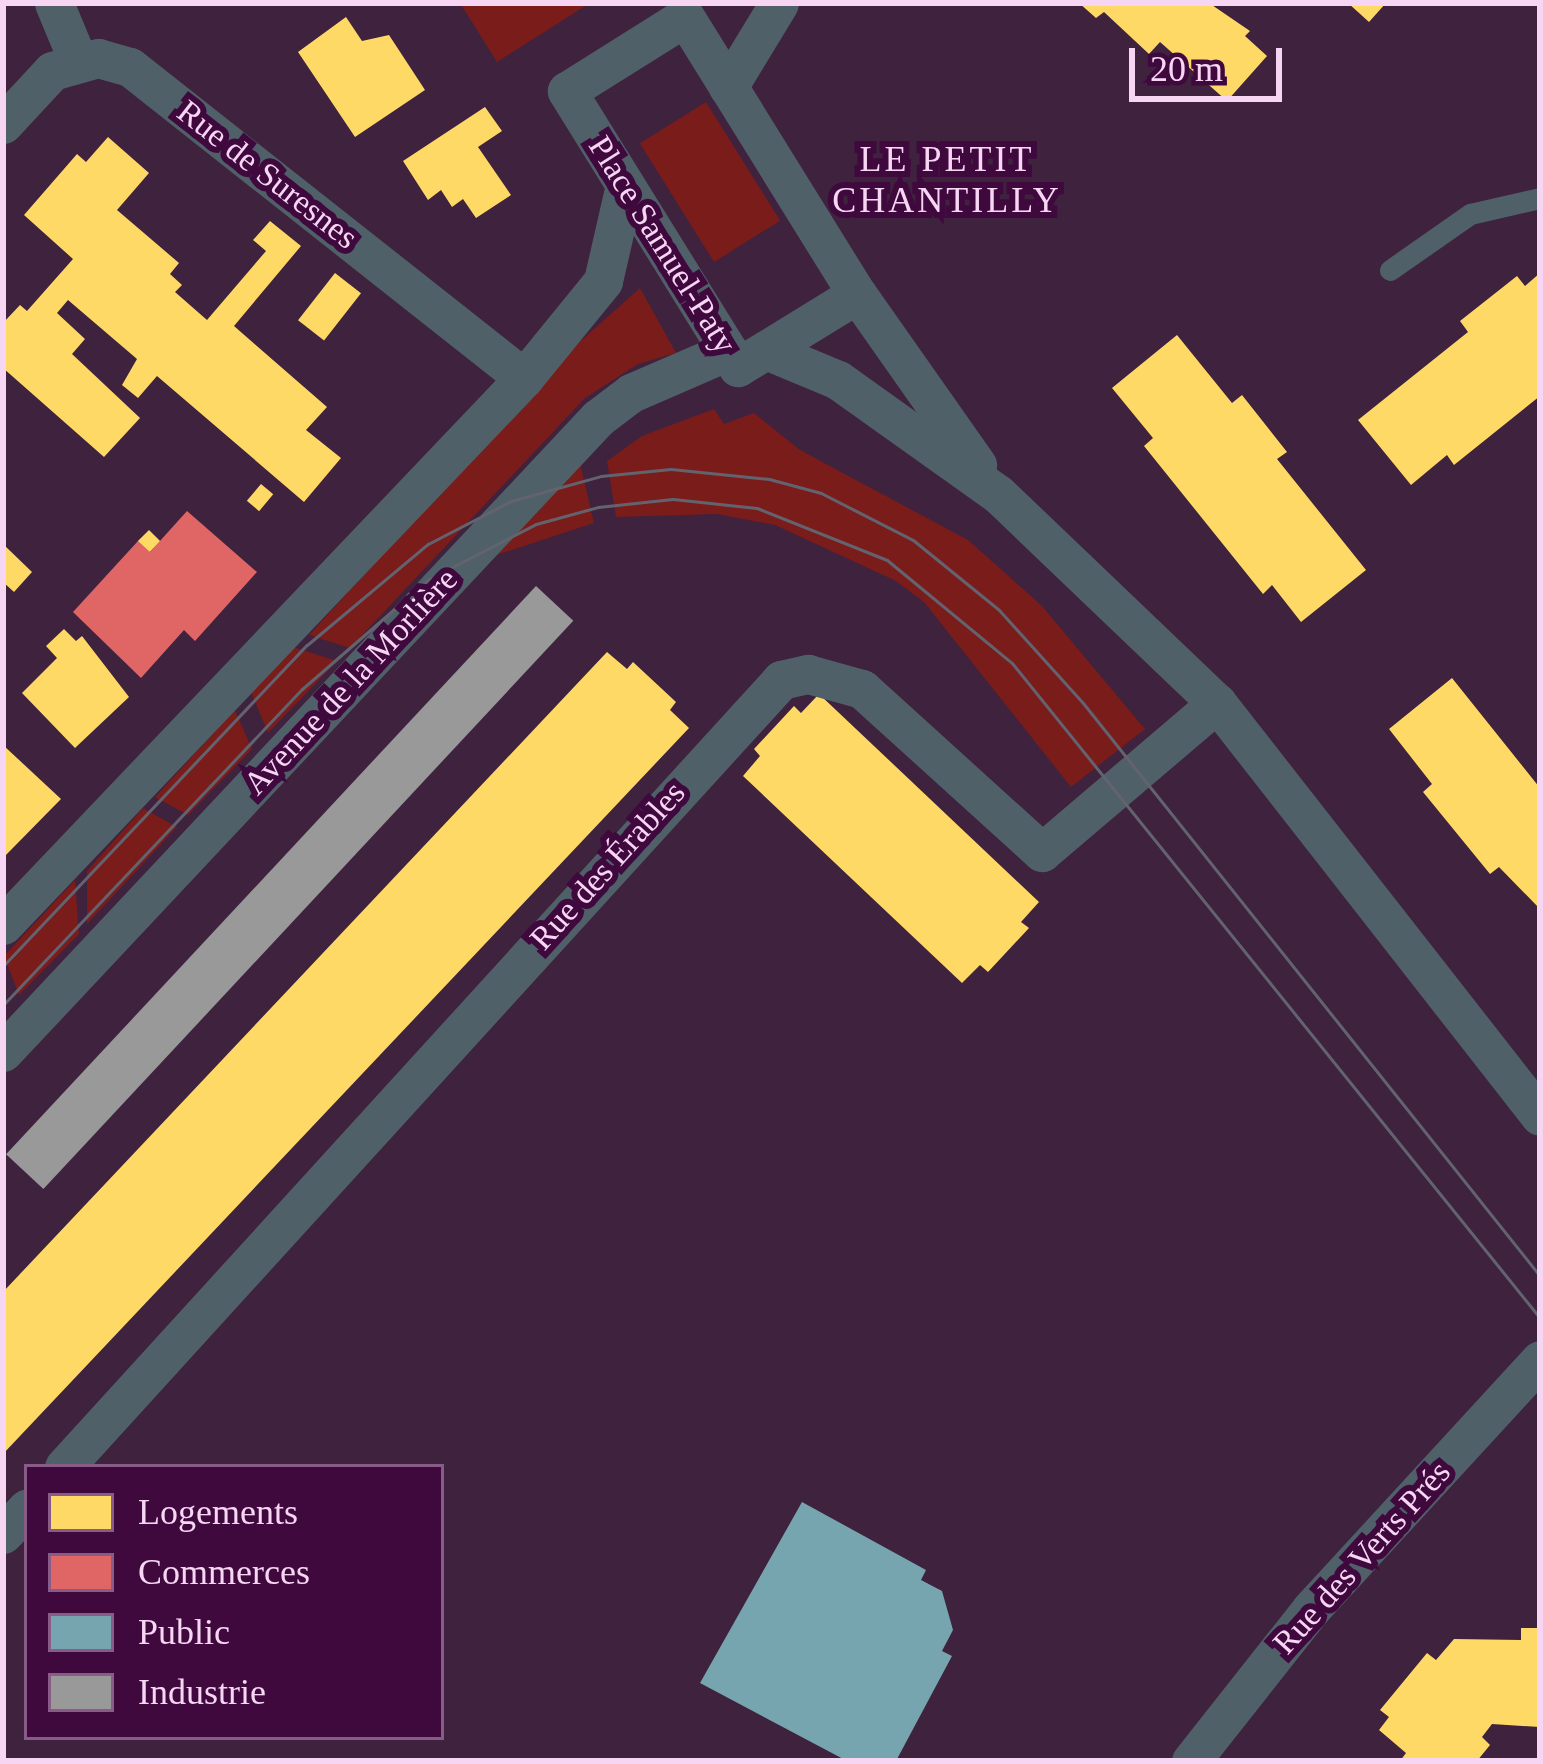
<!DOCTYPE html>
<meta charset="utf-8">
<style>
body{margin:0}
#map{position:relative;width:1543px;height:1764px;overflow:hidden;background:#3e223e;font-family:"Times New Roman",serif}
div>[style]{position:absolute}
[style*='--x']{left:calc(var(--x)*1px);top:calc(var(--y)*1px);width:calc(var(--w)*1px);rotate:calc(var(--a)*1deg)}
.green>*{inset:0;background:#7a1c1a;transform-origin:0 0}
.homes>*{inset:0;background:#ffd966;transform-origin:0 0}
.shops>*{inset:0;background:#e06666}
.public>*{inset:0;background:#76a5af}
.industry>*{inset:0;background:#999;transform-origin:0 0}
.lane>*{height:21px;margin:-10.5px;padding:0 10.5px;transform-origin:10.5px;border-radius:10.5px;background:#506068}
.street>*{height:39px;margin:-19.5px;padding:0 19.5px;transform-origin:19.5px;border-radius:19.5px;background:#506068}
.tram>*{height:3px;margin:-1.5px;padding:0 1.5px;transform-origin:1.5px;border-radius:1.5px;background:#636370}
span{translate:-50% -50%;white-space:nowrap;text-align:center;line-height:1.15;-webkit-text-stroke:12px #3f093e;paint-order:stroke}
.street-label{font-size:33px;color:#f7d6f4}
.neighbourhood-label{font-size:36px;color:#f7d6f4;letter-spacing:3px}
.frame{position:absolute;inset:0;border:6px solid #f7d6f4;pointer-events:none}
.legend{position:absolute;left:24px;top:1464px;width:420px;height:276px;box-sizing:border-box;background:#3f093e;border:3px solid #895b87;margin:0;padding:15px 21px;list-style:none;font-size:36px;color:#f7d6f4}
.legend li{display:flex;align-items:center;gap:24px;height:60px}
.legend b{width:60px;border:3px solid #895b87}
.scale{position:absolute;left:1129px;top:48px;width:153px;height:54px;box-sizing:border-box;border:6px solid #f7d6f4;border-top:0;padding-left:15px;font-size:36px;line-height:42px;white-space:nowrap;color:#f7d6f4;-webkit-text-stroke:9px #3f093e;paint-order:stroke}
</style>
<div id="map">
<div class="green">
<div style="clip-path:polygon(460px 3px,590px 3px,497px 62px)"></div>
<div style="left:706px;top:102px;width:140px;height:78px;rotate:58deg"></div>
<div style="clip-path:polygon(640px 288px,676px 353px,638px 364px,585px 398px,350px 648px,309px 635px,567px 353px)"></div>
<div style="clip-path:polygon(714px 409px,724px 424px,754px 413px,800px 450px,968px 540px,1042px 606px,1145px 729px,1071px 787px,924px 602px,896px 581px,775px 525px,717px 514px,616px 517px,607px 461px,642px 436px)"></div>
<div style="clip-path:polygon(580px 463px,594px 523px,484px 559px)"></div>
<div style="clip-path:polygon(293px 647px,337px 661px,268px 733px,251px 692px)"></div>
<div style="clip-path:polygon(235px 710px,252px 749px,188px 815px,155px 797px)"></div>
<div style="clip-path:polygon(143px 808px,177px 827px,87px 924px,87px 871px)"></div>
<div style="clip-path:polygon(75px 880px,79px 934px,19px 995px,4px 956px)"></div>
</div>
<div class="homes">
<div style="clip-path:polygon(1079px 3px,1209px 3px,1250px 31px,1245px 36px,1267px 56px,1227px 101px,1160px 42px,1149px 54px,1104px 12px,1096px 18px)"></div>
<div style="clip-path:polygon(1348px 3px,1386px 3px,1369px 22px)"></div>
<div style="clip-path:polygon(346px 17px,362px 41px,389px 35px,425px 90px,355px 137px,298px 52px)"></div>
<div style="clip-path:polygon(485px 107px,502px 131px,478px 147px,511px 195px,476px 218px,463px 199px,452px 207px,441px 190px,428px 200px,403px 161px)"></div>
<div style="clip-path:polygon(108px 137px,149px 173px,117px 210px,179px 263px,170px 274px,182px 285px,175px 292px,207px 320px,266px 251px,253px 240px,270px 221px,301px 246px,234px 326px,327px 407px,306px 430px,341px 458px,304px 502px,157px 376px,138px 398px,122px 385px,137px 359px,68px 300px,57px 313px,85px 339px,72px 354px,140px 418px,104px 457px,3px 368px,3px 323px,20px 305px,27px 311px,73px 259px,24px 215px,77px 154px,86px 162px)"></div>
<div style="left:335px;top:273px;width:33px;height:60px;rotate:38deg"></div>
<div style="clip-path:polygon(1540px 273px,1540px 396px,1454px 465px,1447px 455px,1411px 485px,1358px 420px,1468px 332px,1460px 321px,1517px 276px,1525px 286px)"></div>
<div style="clip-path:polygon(1177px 335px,1232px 403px,1242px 395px,1287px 452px,1277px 459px,1366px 570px,1301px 622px,1272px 585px,1263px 594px,1144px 446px,1153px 438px,1112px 388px)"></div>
<div style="left:261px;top:484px;width:16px;height:22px;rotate:40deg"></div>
<div style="left:149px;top:530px;width:16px;height:16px;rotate:45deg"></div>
<div style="clip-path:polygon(3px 544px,32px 572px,14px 592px,3px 582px)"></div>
<div style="clip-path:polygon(64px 629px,76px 641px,82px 636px,129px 697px,75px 748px,22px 693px,57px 658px,46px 646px)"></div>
<div style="clip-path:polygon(607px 652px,627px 669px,633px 662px,676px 702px,670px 710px,689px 728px,3px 1454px,3px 1292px)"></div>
<div style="clip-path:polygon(1452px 678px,1540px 788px,1540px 909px,1499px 867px,1490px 874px,1423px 792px,1432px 784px,1389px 729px)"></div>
<div style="clip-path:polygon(819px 694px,1039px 902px,1021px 922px,1029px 928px,988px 972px,980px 965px,962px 983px,743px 776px,760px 756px,754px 749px,794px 706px,801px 713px)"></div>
<div style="clip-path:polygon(3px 745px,61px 799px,3px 858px)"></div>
<div style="clip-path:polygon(1521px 1628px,1540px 1628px,1540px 1727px,1492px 1724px,1482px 1737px,1490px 1745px,1477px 1761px,1400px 1761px,1406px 1753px,1379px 1730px,1389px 1717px,1380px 1710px,1427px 1653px,1436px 1660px,1454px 1639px,1521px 1640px)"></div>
</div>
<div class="shops">
<div style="clip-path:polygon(187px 511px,257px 572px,195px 641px,184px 630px,141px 678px,73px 612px,138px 541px,150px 552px)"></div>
</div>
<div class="public">
<div style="clip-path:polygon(802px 1502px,926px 1570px,921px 1580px,942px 1591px,953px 1630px,942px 1651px,952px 1656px,896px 1761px,847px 1761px,700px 1683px)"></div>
</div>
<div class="industry">
<div style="left:536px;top:586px;width:51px;height:777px;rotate:43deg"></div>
</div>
<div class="lane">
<div style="--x:1390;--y:270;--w:98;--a:-35"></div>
<div style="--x:1470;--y:214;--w:72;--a:-12.9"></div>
</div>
<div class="street">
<div style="--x:54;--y:3;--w:63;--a:67.5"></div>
<div style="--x:685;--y:17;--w:326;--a:58.2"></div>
<div style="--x:857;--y:294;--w:140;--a:148.5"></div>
<div style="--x:738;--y:367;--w:325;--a:-121.8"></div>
<div style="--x:567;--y:91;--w:139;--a:-32.1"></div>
<div style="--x:728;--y:87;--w:98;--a:-58.7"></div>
<div style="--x:3;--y:124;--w:72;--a:-47.2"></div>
<div style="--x:52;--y:71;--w:48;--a:-15.8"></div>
<div style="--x:98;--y:58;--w:33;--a:16"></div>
<div style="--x:130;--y:67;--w:502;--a:38.29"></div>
<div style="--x:857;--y:294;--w:209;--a:54.9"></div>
<div style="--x:766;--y:350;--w:78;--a:22.6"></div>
<div style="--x:838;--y:380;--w:196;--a:35.5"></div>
<div style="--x:998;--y:494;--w:303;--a:43.7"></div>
<div style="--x:1217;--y:703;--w:524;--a:51.97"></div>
<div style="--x:3;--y:925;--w:755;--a:-46.39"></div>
<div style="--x:524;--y:378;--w:125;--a:-50.8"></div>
<div style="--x:603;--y:281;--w:98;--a:-77.1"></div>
<div style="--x:3;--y:1052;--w:869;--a:-46.82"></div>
<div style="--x:598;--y:418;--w:41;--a:-37.1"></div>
<div style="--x:631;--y:393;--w:106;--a:-23.4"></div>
<div style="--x:64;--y:1467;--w:1065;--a:-47.66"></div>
<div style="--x:781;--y:680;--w:28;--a:-13"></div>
<div style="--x:808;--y:674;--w:56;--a:15.5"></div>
<div style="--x:862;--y:689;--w:243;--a:42.2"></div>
<div style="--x:1042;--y:852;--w:230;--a:-40.4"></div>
<div style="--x:3;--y:1534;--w:35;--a:-47"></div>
<div style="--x:1191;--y:1761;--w:194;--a:-51.7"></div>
<div style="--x:1311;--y:1609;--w:338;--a:-47.4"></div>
</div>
<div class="tram">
<div style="--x:3;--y:966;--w:442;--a:-46.6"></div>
<div style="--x:307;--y:645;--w:158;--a:-39.9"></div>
<div style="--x:428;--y:544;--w:93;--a:-27.4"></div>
<div style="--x:511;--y:501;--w:93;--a:-15.5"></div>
<div style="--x:601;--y:476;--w:70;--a:-5.7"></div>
<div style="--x:671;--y:469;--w:99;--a:5.8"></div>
<div style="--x:769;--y:479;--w:54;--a:15.1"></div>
<div style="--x:821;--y:493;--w:103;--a:27.1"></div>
<div style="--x:913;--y:540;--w:111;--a:39.1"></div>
<div style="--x:999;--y:610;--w:125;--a:47.9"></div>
<div style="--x:1083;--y:703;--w:733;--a:51.43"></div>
<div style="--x:3;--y:1005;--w:435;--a:-46.6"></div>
<div style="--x:302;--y:689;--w:168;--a:-40.9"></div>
<div style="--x:429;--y:579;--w:120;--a:-27.2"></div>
<div style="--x:536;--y:524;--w:64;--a:-15.3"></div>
<div style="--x:598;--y:507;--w:75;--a:-6.1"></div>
<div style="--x:673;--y:499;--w:84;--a:6.1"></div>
<div style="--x:757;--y:508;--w:140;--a:21.8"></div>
<div style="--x:887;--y:560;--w:162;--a:39.5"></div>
<div style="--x:1012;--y:663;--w:841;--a:51.13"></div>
</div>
<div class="street-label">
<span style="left:267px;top:175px;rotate:38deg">Rue de Suresnes</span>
<span style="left:662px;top:245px;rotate:58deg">Place Samuel-Paty</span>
<span style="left:351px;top:682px;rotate:-47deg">Avenue de la Morlière</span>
<span style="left:608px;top:866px;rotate:-48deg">Rue des Érables</span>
<span style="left:1362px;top:1558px;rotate:-48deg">Rue des Verts Prés</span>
</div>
<div class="neighbourhood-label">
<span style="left:947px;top:180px">LE PETIT<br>CHANTILLY</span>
</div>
<div class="frame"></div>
<ul class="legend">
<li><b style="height:33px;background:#ffd966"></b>Logements</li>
<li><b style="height:33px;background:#e06666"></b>Commerces</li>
<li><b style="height:33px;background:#76a5af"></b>Public</li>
<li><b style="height:33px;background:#999"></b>Industrie</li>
</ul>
<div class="scale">20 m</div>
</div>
